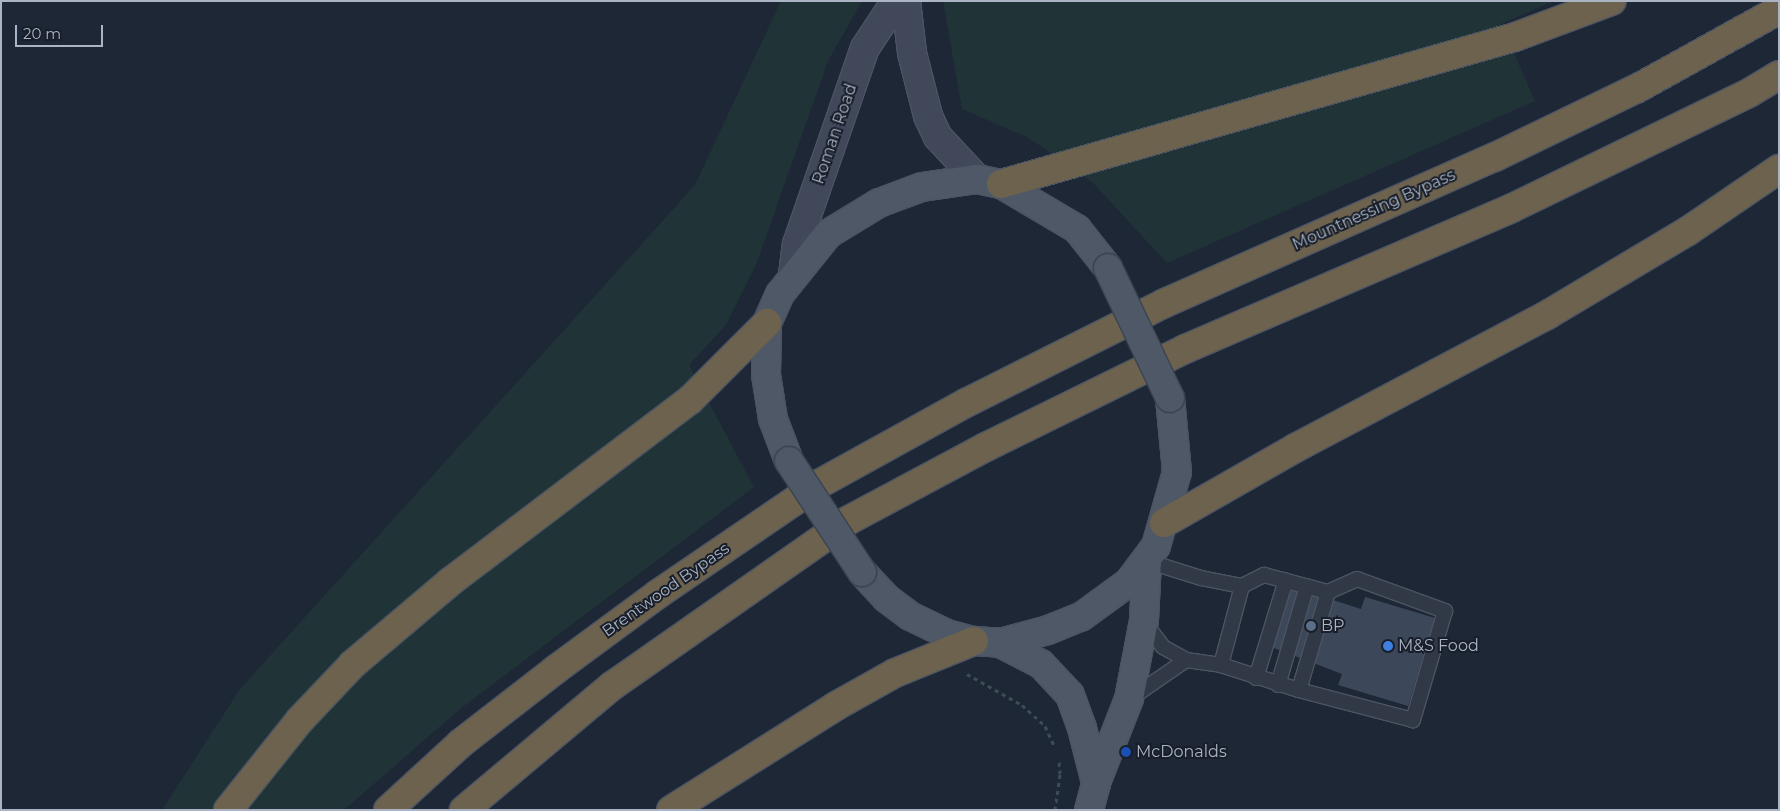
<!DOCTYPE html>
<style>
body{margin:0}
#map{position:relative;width:1780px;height:811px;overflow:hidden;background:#1e2736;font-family:Montserrat,sans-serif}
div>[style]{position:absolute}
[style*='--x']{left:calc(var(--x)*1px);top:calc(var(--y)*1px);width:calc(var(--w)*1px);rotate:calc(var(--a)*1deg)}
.green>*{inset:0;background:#203337}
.building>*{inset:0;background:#3c4759}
.path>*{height:3px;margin-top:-1.5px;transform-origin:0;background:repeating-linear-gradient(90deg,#3b4f52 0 4px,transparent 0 8px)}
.roads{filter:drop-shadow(1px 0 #4c5462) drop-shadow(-1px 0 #4c5462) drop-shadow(0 1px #4c5462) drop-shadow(0 -1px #4c5462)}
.lane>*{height:14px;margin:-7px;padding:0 7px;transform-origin:7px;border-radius:7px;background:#323946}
.secondary>*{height:28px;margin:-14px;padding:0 14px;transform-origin:14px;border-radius:14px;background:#40485a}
.primary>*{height:28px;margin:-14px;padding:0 14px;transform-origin:14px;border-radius:14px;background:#4f5867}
.highway>*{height:28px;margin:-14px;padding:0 14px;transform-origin:14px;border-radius:14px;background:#6d624e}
.bridges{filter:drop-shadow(1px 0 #3b4350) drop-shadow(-1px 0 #3b4350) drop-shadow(0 1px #3b4350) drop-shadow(0 -1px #3b4350)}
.primary-bridge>*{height:28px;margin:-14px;padding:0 14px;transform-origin:14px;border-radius:14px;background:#4f5867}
.dots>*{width:14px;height:14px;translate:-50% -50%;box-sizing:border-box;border:2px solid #181f2b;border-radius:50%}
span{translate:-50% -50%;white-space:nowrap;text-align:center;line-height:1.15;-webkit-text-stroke:4px #181f2b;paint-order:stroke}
.street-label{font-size:16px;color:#abb4c4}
.poi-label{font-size:16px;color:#abb4c4}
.left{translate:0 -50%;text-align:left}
.frame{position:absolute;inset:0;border:2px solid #abb4c4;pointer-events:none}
.scale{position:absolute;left:15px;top:25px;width:88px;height:22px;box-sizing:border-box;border:2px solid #abb4c4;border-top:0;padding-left:6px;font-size:15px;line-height:18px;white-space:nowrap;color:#abb4c4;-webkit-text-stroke:4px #181f2b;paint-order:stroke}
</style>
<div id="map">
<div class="green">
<div style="clip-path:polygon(781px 1px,862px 1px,828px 61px,756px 265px,726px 325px,689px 365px,754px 487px,460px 709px,344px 810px,162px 810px,240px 689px,695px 185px)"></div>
<div style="clip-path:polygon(943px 1px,1554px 1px,1501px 24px,1535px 101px,1167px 263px,1093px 183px,1029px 138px,962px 109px)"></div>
</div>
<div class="building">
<div style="clip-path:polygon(1280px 583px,1361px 609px,1365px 597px,1435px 618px,1408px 706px,1338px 685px,1342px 674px,1261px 643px)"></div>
</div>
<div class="path">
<div style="--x:967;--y:674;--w:63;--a:29.4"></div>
<div style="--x:1022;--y:705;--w:31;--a:42"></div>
<div style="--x:1045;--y:726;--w:21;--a:65"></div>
<div style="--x:1055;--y:810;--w:36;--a:-82"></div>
<div style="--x:1060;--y:774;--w:13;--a:-94"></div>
</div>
<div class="roads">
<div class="lane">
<div style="--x:1147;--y:561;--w:57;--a:17.5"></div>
<div style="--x:1201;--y:578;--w:42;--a:11"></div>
<div style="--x:1242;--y:586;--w:25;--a:-27"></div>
<div style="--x:1264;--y:575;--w:66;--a:14.9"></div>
<div style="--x:1328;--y:592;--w:32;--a:-24"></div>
<div style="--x:1357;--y:579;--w:94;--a:20"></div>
<div style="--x:1445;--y:611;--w:114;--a:106.4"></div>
<div style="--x:1413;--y:720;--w:118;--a:-165.3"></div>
<div style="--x:1242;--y:586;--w:82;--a:104.9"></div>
<div style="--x:1221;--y:665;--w:82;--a:17.8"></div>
<div style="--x:1299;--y:690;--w:102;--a:-73.5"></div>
<div style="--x:1145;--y:623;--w:30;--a:53"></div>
<div style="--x:1163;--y:647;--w:26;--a:29"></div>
<div style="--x:1186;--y:660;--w:35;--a:8"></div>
<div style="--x:1256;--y:678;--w:102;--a:-73"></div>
<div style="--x:1278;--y:685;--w:103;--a:-73.7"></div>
<div style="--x:1131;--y:698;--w:67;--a:-34.6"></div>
</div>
<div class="secondary">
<div style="--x:906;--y:1;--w:52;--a:83.4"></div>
<div style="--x:912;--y:53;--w:65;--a:75.7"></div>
<div style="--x:928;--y:116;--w:23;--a:65"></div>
<div style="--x:938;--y:137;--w:57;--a:47.1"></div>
<div style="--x:793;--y:275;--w:31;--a:-83"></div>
<div style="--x:797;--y:244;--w:207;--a:-70.9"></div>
<div style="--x:865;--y:48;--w:56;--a:-56.6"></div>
</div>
<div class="primary">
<div style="--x:789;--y:461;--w:45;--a:-110.9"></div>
<div style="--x:773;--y:419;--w:45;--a:-99"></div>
<div style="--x:766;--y:375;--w:52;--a:-88.9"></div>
<div style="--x:767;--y:323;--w:32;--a:-66"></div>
<div style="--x:780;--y:294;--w:77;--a:-51.3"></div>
<div style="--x:828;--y:234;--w:60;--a:-31.3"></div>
<div style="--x:879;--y:203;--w:46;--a:-20.4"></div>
<div style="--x:922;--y:187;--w:56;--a:-8.3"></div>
<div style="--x:977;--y:179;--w:25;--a:12"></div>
<div style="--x:1001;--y:184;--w:88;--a:30.6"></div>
<div style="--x:1077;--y:229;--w:50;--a:51.5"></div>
<div style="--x:862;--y:572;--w:35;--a:47"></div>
<div style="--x:886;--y:598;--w:30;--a:37"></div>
<div style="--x:910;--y:616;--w:41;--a:25.9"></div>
<div style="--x:947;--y:634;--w:28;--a:15"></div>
<div style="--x:974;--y:641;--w:26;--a:4"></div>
<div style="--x:1000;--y:643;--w:50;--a:-15.2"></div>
<div style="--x:1048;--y:630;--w:35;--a:-22"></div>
<div style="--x:1081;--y:617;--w:59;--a:-36.1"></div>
<div style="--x:1129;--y:582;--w:45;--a:-53.1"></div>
<div style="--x:1156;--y:546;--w:77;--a:-74.2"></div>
<div style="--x:1177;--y:472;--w:74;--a:-95.4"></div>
<div style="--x:1000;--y:643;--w:46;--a:27.1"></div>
<div style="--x:1041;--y:664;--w:42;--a:46.9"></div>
<div style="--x:1070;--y:695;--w:35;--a:70"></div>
<div style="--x:1082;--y:728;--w:57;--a:75.7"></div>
<div style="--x:1089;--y:810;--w:28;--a:-75"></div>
<div style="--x:1096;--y:783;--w:90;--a:-68.6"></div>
<div style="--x:1129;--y:699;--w:80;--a:-79.2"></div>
<div style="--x:1144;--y:620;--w:59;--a:-87.1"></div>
</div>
<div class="highway">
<div style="--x:1001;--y:184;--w:535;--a:-15.96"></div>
<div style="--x:1515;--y:37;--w:103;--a:-20.4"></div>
<div style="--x:1164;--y:523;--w:153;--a:-29.7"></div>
<div style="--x:1297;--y:447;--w:283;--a:-27.8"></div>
<div style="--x:1547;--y:315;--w:164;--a:-30.8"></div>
<div style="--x:1688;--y:231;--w:110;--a:-34.3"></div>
<div style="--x:228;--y:810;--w:114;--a:-51.4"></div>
<div style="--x:299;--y:721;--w:79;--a:-46.5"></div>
<div style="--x:353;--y:664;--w:127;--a:-40.2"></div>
<div style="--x:450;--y:582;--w:301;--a:-37.2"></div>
<div style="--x:690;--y:400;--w:109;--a:-45"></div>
<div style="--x:388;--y:810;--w:99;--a:-42.5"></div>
<div style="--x:461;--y:743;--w:119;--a:-37.8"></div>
<div style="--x:555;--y:670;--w:128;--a:-36.4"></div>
<div style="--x:658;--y:594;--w:195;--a:-34.3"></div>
<div style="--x:819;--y:484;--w:168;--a:-28.9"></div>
<div style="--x:966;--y:403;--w:223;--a:-26.7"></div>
<div style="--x:1165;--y:303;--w:361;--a:-23.9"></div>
<div style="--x:1495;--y:157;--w:159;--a:-25.8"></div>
<div style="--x:1638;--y:88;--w:161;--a:-29"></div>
<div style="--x:464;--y:810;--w:193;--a:-40"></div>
<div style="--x:612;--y:686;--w:289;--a:-35"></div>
<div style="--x:849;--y:520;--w:155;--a:-28.1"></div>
<div style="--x:986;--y:447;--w:222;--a:-26.2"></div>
<div style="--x:1185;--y:349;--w:354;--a:-23.3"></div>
<div style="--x:1510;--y:209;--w:266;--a:-25.9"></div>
<div style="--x:1749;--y:93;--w:35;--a:-31"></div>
<div style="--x:671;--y:810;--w:195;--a:-32.2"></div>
<div style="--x:836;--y:706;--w:68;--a:-29.2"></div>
<div style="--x:895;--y:673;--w:85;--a:-22.1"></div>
</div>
</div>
<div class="bridges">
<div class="primary-bridge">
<div style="--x:1108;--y:268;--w:144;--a:64.5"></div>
<div style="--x:789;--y:461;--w:133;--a:56.7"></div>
</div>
</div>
<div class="dots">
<div style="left:1311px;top:626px;background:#5c6f8a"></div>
<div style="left:1388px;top:646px;background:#3f7fe0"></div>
<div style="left:1126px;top:752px;background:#1a4fb4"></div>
</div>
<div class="street-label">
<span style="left:835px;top:134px;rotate:-71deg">Roman Road</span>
<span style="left:1374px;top:210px;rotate:-24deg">Mountnessing Bypass</span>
<span style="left:666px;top:590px;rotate:-35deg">Brentwood Bypass</span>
</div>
<div class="poi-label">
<span class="left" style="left:1321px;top:626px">BP</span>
<span class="left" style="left:1398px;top:646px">M&amp;S Food</span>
<span class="left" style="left:1136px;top:752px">McDonalds</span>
</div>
<div class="frame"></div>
<div class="scale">20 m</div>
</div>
